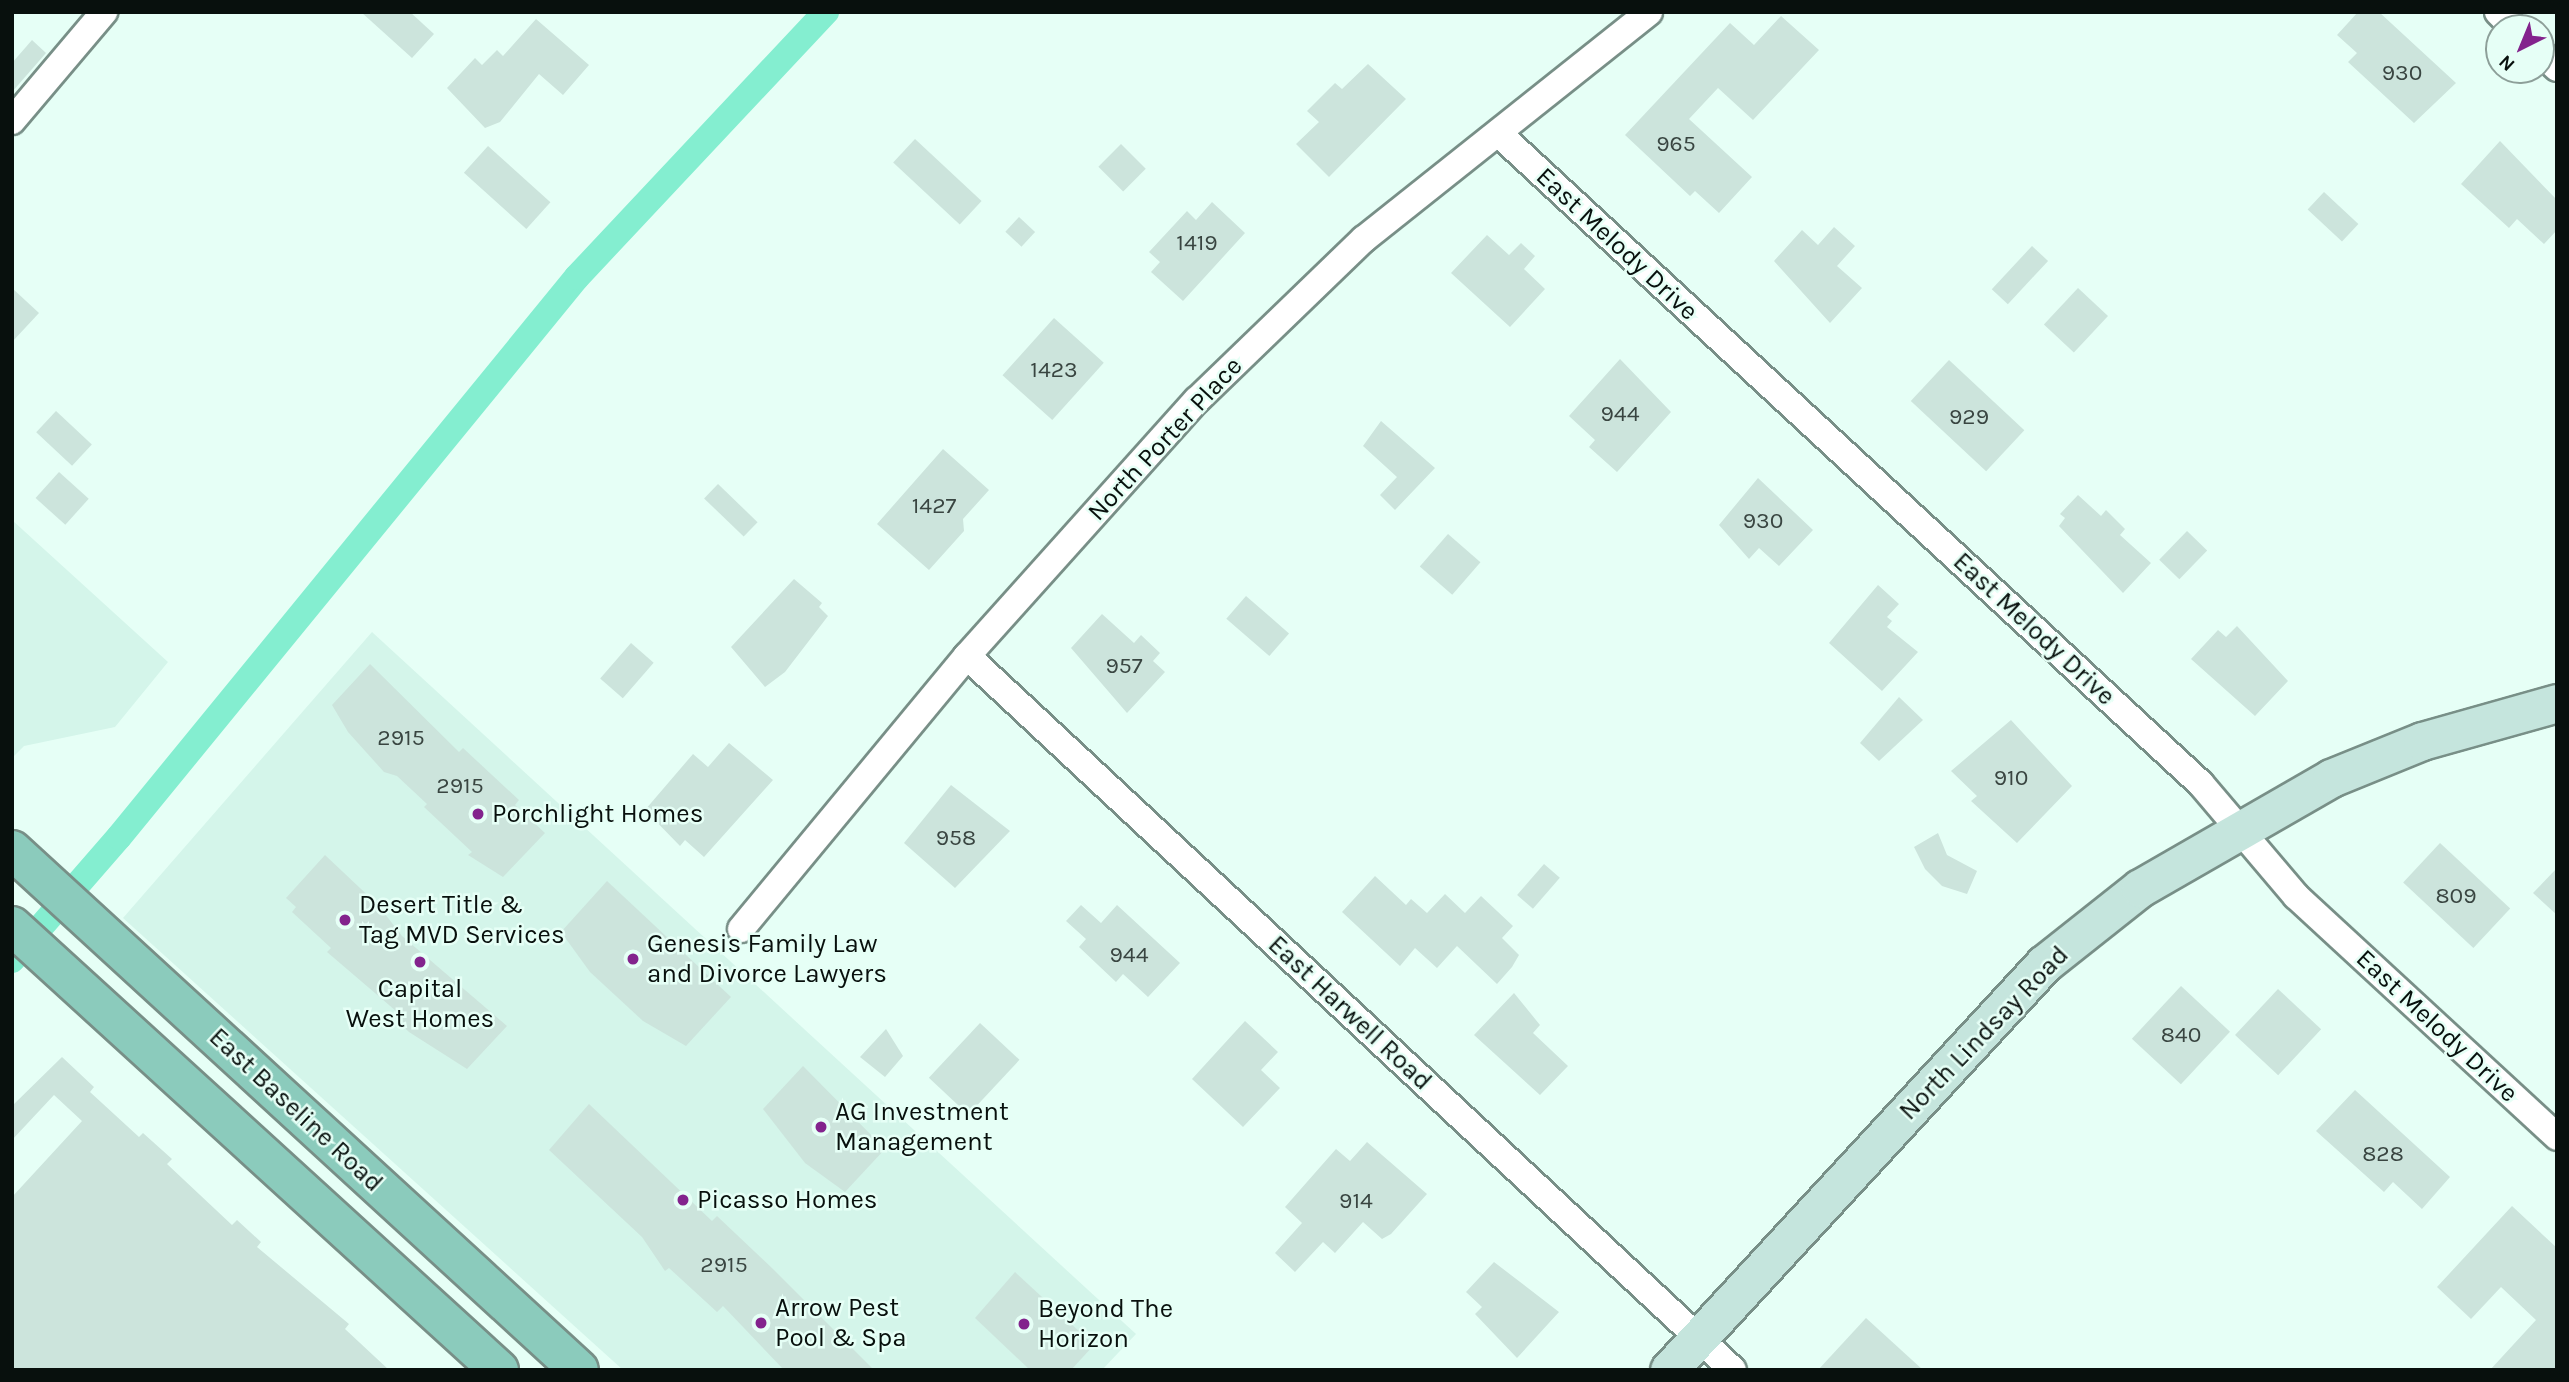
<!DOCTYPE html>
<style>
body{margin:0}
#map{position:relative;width:2569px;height:1382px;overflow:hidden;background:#e6fff6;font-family:Karla,sans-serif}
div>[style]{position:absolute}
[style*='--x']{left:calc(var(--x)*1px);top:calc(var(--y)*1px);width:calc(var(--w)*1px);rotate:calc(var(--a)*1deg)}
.built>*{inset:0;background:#d4f5ea}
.canal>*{height:26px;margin:-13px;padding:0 13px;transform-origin:13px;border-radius:13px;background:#84eed0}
.building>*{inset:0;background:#cce4dc;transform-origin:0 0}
.roads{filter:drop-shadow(2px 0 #788f87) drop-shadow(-2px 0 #788f87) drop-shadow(0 2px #788f87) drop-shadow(0 -2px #788f87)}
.street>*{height:26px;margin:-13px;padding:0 13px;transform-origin:13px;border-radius:13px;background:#fff}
.secondary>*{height:37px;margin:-18.5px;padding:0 18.5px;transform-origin:18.5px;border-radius:18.5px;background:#c5e5dd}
.primary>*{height:38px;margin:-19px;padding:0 19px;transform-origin:19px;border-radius:19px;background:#8bcbbc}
.dots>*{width:19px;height:19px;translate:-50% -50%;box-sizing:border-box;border:4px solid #e6fff6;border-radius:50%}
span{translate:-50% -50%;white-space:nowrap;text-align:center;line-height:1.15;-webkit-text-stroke:5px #e6fff6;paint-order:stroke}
.number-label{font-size:23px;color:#394541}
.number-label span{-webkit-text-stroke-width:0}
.street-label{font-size:26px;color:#08100d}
.poi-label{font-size:26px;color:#08100d}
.left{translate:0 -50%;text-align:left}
.frame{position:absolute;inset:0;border:14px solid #08100d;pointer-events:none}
.north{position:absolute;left:2485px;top:14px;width:70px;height:70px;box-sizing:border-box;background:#e6fff6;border:2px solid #8d9f99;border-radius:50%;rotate:223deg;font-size:19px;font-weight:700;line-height:28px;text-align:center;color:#08100d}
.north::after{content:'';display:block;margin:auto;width:24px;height:32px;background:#83238d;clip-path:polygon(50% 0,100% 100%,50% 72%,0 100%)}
</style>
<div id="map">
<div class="built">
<div style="clip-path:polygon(12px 520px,168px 662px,115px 727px,24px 746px,12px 758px)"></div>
<div style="clip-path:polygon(372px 632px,1136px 1334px,1102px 1370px,623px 1370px,123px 918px)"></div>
</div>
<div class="canal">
<div style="--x:12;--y:960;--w:163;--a:-49"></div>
<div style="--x:119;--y:837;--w:723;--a:-50.72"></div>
<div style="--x:577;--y:277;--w:364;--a:-46.8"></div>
</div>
<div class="building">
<div style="clip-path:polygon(361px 12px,410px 12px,434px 34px,412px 58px)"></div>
<div style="clip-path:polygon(2358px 12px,2379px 12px,2456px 83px,2414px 123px,2348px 62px,2357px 53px,2337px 35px)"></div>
<div style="clip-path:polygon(1781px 16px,1819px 50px,1753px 120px,1718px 88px,1689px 119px,1752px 177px,1719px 213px,1695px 191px,1690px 196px,1625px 135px,1730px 23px,1754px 45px)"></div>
<div style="clip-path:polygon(536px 19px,589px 65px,563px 95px,539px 74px,500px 122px,485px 128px,447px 88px,475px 58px,482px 65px,497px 50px,503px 56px)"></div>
<div style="clip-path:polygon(32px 40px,46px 53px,12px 92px,12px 63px)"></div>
<div style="clip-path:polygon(1368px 64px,1406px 99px,1329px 177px,1296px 144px,1319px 122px,1307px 111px,1335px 83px,1342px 89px)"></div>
<div style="left:915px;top:139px;width:91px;height:32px;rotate:43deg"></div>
<div style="clip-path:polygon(2500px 141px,2557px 200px,2557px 230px,2544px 244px,2517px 219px,2509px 228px,2461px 184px)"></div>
<div style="left:1121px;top:144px;width:35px;height:32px;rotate:45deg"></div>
<div style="left:488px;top:146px;width:84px;height:36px;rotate:42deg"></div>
<div style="left:2324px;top:192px;width:47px;height:24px;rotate:43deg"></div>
<div style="clip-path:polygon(1212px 202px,1245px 233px,1183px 301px,1151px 272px,1160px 262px,1149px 252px,1187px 211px,1196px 220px)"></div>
<div style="left:1019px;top:217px;width:22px;height:20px;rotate:43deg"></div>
<div style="clip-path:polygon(1834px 227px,1855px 246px,1837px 266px,1862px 288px,1830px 323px,1774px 261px,1802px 230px,1818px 245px)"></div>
<div style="clip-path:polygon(1487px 235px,1509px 255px,1521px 243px,1535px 256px,1524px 269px,1545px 289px,1510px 327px,1451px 273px)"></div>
<div style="left:2032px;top:246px;width:22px;height:59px;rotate:43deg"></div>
<div style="clip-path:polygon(12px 288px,39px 313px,12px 342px)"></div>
<div style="left:2078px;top:288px;width:41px;height:50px;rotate:43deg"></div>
<div style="left:1054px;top:318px;width:67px;height:77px;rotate:42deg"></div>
<div style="clip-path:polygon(1620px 359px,1671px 412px,1617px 472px,1589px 447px,1595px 440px,1569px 416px)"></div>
<div style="left:1949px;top:360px;width:103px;height:56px;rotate:43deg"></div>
<div style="left:56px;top:411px;width:49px;height:29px;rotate:43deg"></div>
<div style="clip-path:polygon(1381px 421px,1435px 468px,1395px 510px,1380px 495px,1397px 477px,1363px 446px)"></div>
<div style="clip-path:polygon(943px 449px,989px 490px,963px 519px,964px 531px,929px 570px,877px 524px)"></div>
<div style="left:59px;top:472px;width:40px;height:35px;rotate:42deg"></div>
<div style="clip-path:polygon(1758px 478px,1813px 530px,1779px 566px,1759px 548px,1749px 559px,1719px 525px)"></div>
<div style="left:718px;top:484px;width:55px;height:20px;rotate:44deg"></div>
<div style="clip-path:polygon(2078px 495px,2101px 516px,2106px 510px,2125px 529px,2120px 535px,2151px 563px,2123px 593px,2059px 526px,2065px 518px,2060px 514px)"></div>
<div style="left:2187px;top:531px;width:28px;height:40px;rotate:44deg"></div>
<div style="left:1448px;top:534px;width:43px;height:43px;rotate:41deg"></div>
<div style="clip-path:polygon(794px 579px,822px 603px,819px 607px,828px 616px,785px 672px,765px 687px,731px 647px)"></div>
<div style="clip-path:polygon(1878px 585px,1899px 604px,1887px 617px,1892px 621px,1887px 627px,1918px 652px,1882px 691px,1829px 643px)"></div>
<div style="left:1246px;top:596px;width:57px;height:30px;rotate:41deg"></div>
<div style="clip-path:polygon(1102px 614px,1134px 643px,1141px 635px,1160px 653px,1153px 661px,1165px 672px,1127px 713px,1071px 648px)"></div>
<div style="clip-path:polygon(2237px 626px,2288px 681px,2255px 716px,2191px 659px,2218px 630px,2226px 637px)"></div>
<div style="left:631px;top:643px;width:30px;height:47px;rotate:41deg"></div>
<div style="clip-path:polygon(370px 664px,459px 752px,463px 748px,519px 800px,515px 805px,545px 833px,503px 877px,468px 855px,472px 852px,424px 807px,427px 804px,397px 776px,384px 772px,348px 732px,332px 705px)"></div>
<div style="clip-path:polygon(1899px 697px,1923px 720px,1879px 761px,1860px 743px)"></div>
<div style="clip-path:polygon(2011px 720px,2072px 786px,2017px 843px,1971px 801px,1977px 796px,1951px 771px)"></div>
<div style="clip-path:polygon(729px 743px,773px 780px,704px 857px,685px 840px,680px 846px,645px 810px,693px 754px,708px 767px)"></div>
<div style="clip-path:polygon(951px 785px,1010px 831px,955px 888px,904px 843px)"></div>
<div style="clip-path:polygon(1938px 833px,1947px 855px,1977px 871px,1967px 894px,1942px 886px,1925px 869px,1914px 847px)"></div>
<div style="left:2440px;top:843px;width:96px;height:54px;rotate:43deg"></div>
<div style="clip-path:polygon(325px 855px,378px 905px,402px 936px,507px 1026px,467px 1069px,409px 1032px,392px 1016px,396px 1011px,327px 952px,331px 948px,292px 912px,296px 907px,286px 898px)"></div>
<div style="left:1544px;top:864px;width:21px;height:41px;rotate:41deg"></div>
<div style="clip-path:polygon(2557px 868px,2557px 915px,2533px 893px)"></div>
<div style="clip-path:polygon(1375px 876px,1406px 905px,1411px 899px,1427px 913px,1445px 894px,1465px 913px,1481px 896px,1513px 926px,1502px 938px,1519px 955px,1512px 967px,1497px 984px,1457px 946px,1437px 968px,1415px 948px,1400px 966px,1342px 912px)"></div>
<div style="clip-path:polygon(607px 881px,731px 997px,686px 1046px,643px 1021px,590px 972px,561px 932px)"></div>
<div style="clip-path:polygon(1081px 905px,1101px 923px,1117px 905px,1180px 963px,1148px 997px,1123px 974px,1116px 982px,1079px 947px,1086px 939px,1066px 921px)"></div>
<div style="left:2181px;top:986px;width:67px;height:72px;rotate:43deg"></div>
<div style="left:2278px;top:989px;width:59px;height:63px;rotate:43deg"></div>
<div style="clip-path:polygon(1514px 993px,1540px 1025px,1533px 1033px,1568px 1066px,1540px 1095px,1474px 1035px)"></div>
<div style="clip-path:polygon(1245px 1021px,1278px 1052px,1261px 1070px,1280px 1088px,1243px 1127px,1192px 1079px)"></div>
<div style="left:980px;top:1023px;width:54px;height:75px;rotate:43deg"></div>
<div style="clip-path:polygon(886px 1029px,903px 1056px,885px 1077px,860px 1057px)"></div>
<div style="clip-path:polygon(62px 1057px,94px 1087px,90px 1092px,139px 1137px,143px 1133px,172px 1159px,167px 1164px,232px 1225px,237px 1220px,261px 1242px,257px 1247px,349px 1324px,345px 1329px,389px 1370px,12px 1370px,12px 1197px,82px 1121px,54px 1095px,12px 1140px,12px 1106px)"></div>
<div style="clip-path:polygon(803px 1066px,885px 1149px,845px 1192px,805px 1163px,763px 1109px)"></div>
<div style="clip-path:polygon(2355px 1090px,2450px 1177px,2422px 1209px,2393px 1182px,2384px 1192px,2316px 1131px)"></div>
<div style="clip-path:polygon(589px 1104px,712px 1221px,717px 1216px,773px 1269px,874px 1370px,784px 1370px,723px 1306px,717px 1312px,669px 1268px,665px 1271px,642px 1237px,549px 1150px)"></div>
<div style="clip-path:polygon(1367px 1142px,1427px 1194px,1391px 1234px,1382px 1239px,1363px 1222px,1335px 1253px,1323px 1242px,1295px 1272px,1275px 1253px,1302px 1223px,1285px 1207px,1336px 1149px,1350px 1161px)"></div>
<div style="clip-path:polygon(2512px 1206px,2557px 1248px,2557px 1370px,2490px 1370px,2536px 1320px,2501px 1287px,2471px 1319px,2437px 1287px)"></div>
<div style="clip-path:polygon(1494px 1262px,1559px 1312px,1517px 1358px,1475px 1314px,1482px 1307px,1466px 1292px)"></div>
<div style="clip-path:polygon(1015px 1272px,1094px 1345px,1071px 1370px,1030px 1370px,975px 1318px)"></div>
<div style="clip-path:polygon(1866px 1318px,1923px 1370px,1818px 1370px)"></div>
</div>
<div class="roads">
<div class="street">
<div style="--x:2498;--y:12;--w:23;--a:45"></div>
<div style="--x:2541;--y:53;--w:22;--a:43"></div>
<div style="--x:12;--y:121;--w:143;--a:-49.8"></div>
<div style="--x:1498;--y:133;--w:958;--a:42.8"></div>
<div style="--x:2201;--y:784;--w:147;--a:49.7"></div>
<div style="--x:2296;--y:896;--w:355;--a:42.7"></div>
<div style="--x:967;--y:656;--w:1047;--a:42.99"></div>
<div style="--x:741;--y:929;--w:354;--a:-50.4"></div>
<div style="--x:967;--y:656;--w:344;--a:-48.1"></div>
<div style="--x:1197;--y:400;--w:232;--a:-44"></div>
<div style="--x:1364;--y:239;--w:364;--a:-38.5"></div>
</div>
<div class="secondary">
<div style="--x:1669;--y:1370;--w:553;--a:-47.27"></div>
<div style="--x:2044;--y:964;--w:122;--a:-38.4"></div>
<div style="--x:2140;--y:888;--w:220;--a:-29.9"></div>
<div style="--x:2331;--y:778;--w:98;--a:-22.1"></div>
<div style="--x:2422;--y:741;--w:140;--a:-15.7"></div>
</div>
<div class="primary">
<div style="--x:12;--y:850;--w:769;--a:42.52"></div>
<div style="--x:12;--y:926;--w:659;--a:42.36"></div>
</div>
</div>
<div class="dots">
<div style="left:478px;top:814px;background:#83238d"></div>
<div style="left:345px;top:920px;background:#83238d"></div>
<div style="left:633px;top:959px;background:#83238d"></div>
<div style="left:420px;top:962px;background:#83238d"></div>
<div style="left:821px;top:1127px;background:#83238d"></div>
<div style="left:683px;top:1200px;background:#83238d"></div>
<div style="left:761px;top:1323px;background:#83238d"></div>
<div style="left:1024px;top:1324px;background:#83238d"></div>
</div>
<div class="number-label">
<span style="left:2402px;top:73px">930</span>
<span style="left:1676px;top:144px">965</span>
<span style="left:1197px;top:243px">1419</span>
<span style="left:1054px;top:370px">1423</span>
<span style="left:1620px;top:414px">944</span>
<span style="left:1969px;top:417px">929</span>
<span style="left:934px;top:506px">1427</span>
<span style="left:1763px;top:521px">930</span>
<span style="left:1124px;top:666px">957</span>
<span style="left:401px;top:738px">2915</span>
<span style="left:2011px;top:778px">910</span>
<span style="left:460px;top:786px">2915</span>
<span style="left:956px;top:838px">958</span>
<span style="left:2456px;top:896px">809</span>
<span style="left:1129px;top:955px">944</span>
<span style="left:2181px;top:1035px">840</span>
<span style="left:2383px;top:1154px">828</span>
<span style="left:1356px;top:1201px">914</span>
<span style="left:724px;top:1265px">2915</span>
</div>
<div class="street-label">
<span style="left:1617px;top:244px;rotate:43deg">East Melody Drive</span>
<span style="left:1165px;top:439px;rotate:-47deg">North Porter Place</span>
<span style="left:2034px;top:629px;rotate:43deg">East Melody Drive</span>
<span style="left:1350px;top:1013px;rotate:43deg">East Harwell Road</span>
<span style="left:2437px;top:1026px;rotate:43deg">East Melody Drive</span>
<span style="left:1984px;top:1033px;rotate:-46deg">North Lindsay Road</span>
<span style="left:296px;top:1110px;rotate:43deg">East Baseline Road</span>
</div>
<div class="poi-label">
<span class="left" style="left:492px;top:814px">Porchlight Homes</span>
<span class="left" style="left:359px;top:920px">Desert Title &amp;<br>Tag MVD Services</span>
<span class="left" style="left:647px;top:959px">Genesis Family Law<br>and Divorce Lawyers</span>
<span style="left:420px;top:1004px">Capital<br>West Homes</span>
<span class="left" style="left:835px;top:1127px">AG Investment<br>Management</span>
<span class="left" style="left:697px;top:1200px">Picasso Homes</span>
<span class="left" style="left:775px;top:1323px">Arrow Pest<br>Pool &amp; Spa</span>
<span class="left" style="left:1038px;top:1324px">Beyond The<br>Horizon</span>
</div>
<div class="frame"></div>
<div class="north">N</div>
</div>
